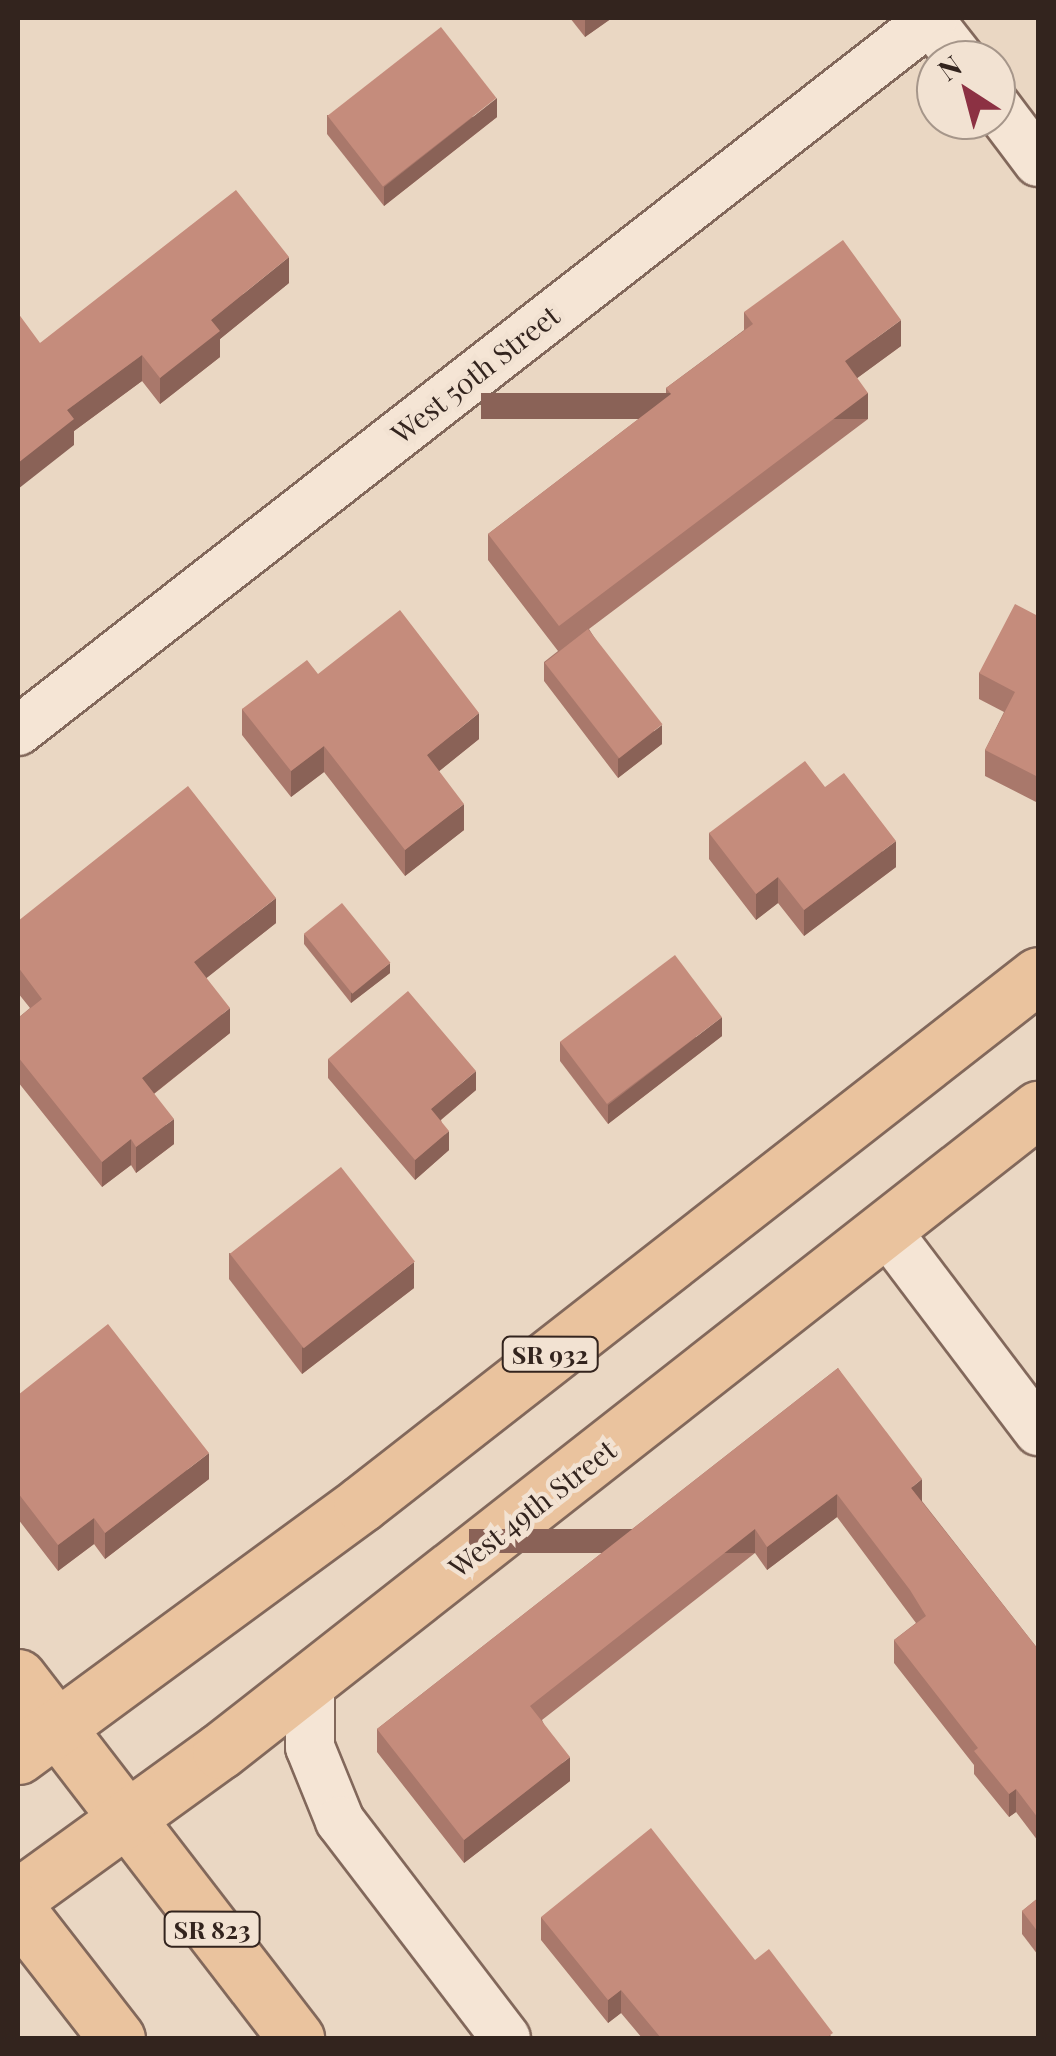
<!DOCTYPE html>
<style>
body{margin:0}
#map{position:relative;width:1056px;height:2056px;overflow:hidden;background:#ead7c3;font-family:"Playfair Display",serif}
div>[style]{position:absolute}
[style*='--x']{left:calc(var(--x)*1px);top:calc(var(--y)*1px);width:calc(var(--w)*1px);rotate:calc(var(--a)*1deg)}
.roads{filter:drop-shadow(2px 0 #82685b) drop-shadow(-2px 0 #82685b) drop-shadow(0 2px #82685b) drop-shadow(0 -2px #82685b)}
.street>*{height:48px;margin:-24px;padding:0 24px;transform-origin:24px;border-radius:24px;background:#f5e5d5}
.primary>*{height:55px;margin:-27.5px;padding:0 27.5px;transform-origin:27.5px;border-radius:27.5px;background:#eac39e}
.wall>*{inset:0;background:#a9786b}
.shaded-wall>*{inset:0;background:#8a6257;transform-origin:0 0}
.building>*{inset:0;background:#c58c7c;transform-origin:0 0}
span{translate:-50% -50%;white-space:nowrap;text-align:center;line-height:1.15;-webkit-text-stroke:9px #f2e2d2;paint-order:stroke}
.shield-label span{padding:2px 8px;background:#f2e2d2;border:2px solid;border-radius:8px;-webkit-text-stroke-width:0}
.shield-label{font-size:25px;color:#33241e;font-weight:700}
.street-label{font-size:28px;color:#33241e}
.frame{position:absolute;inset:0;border:20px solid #33241e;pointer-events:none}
.north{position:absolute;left:916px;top:40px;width:100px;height:100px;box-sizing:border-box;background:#f2e2d2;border:2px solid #a6968a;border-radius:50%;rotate:324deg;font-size:28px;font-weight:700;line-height:40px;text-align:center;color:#33241e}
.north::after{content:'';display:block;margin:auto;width:35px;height:45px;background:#8c3143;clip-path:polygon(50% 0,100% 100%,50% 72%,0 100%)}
</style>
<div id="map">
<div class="roads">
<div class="street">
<div style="--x:928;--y:18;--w:53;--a:51.8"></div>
<div style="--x:996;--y:106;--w:70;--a:53.1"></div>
<div style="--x:18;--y:731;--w:1160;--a:-37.93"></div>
<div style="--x:887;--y:1231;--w:251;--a:52.9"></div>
<div style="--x:310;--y:1681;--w:66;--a:90"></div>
<div style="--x:310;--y:1747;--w:80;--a:67.9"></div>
<div style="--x:340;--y:1821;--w:273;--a:52.6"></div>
</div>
<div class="primary">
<div style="--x:18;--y:1677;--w:456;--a:52.4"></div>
<div style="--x:18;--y:1756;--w:426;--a:-36.3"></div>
<div style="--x:361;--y:1504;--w:859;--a:-38"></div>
<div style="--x:18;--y:1897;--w:249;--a:-35.9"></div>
<div style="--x:220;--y:1751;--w:1040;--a:-38.13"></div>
<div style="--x:18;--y:1911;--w:161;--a:52.1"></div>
</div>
</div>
<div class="wall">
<div style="clip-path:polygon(570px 18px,612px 18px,585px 37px)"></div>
<div style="clip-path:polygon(327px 115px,497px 117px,384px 206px,327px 134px)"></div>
<div style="clip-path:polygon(289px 283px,220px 339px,220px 357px,160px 404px,142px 381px,74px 431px,74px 445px,40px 343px)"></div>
<div style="clip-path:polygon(744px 312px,901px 346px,857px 378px,868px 419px,589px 629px,662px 744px,618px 778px,544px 681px,544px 662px,558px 651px,488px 560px,488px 534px,666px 398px,666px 388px,744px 330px)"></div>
<div style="clip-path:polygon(1038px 616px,1038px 803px,985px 776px,985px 750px,1004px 712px,979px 699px,979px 673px)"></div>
<div style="clip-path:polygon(318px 674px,479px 739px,439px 771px,464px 830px,405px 876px,324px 772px,291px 797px,242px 735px,242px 709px)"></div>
<div style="clip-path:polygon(825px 787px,896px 867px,804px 936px,778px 903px,756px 920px,709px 859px,709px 833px)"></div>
<div style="clip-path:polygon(18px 921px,276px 923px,206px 978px,230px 1033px,154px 1094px,174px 1144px,136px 1173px,131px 1165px,102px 1187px,18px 1082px,18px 1018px,30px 1008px,18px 993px)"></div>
<div style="clip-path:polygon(304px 934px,390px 973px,351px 1003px,304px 944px)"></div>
<div style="clip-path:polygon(722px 1036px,608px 1124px,560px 1061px,560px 1042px)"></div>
<div style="clip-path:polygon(328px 1059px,476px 1090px,441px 1120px,449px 1150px,415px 1180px,328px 1078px)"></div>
<div style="clip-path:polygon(229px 1253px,414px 1288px,302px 1374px,229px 1279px)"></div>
<div style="clip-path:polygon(838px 1368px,922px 1501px,1038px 1649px,1038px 1841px,1016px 1812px,1009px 1817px,974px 1774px,974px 1765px,894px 1663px,894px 1640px,916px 1623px,837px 1517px,767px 1570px,755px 1553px,542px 1720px,570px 1781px,464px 1863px,377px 1752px,377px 1729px)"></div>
<div style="clip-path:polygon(18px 1395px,209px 1479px,105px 1559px,94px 1544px,58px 1571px,18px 1519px)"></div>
<div style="clip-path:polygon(1038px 1898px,1038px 1955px,1022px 1934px,1022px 1911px)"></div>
<div style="clip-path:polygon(541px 1917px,755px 1960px,833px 2038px,642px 2038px,621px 2013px,608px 2023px,541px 1940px)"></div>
</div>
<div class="shaded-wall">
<div style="clip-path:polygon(585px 18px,612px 18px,585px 37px)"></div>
<div style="clip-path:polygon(497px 98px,497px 117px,384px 206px,384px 187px)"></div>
<div style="clip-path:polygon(289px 257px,289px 283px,220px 339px,220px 357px,160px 404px,160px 378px,211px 320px)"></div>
<div style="clip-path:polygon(901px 320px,901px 346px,845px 387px,845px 361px)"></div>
<div style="clip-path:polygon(142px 355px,142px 381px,74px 431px,74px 445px,18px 489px,18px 463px,67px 410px)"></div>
<div style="left:868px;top:393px;width:26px;height:387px;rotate:90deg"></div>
<div style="clip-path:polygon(479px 713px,479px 739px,427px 781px,427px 755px)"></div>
<div style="clip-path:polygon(662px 725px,662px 744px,618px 778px,618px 759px)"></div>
<div style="clip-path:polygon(324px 746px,324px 772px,291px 797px,291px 771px)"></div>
<div style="clip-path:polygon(464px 804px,464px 830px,405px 876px,405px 850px)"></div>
<div style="clip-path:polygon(896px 841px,896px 867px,804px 936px,804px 910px)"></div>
<div style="clip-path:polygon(778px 877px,778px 903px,756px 920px,756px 894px)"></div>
<div style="clip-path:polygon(276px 898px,276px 923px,194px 988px,194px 962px)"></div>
<div style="clip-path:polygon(390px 963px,390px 973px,351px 1003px,351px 993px)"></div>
<div style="clip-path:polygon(230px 1008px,230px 1033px,142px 1103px,142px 1078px)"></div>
<div style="clip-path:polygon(722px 1017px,722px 1036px,608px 1124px,608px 1105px)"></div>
<div style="clip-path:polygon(476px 1071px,476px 1090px,431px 1128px,431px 1109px)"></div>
<div style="clip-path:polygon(174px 1119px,174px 1144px,136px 1173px,136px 1147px)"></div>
<div style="clip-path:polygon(449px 1131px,449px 1150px,415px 1180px,415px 1160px)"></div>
<div style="clip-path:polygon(131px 1139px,131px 1165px,102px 1187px,102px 1162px)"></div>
<div style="clip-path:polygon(414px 1262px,414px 1288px,302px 1374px,302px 1348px)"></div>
<div style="clip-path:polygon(209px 1453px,209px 1479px,105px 1559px,105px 1533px)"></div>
<div style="clip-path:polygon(922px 1479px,922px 1503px,911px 1488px)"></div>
<div style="clip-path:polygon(837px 1494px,837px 1517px,767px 1570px,767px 1547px)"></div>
<div style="clip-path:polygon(94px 1518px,94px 1544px,58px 1571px,58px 1545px)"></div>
<div style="left:755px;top:1529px;width:24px;height:286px;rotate:90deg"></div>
<div style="clip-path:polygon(570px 1757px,570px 1781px,464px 1863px,464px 1840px)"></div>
<div style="clip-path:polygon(1016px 1789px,1016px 1812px,1009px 1817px,1009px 1794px)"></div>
<div style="clip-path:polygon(621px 1990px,621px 2013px,608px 2023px,608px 2000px)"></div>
</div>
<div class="building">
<div style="left:441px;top:27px;width:90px;height:144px;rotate:52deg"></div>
<div style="clip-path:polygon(236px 190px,289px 257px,211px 320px,220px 331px,160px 378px,142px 355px,67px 410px,74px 419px,18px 463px,18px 313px,40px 343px)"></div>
<div style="clip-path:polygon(843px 240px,901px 320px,845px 361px,868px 393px,559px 626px,488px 534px,671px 394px,666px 388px,753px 324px,744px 312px)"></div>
<div style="clip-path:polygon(1015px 604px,1038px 616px,1038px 777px,985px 750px,1015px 692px,979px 673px)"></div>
<div style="clip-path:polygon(400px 610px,479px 713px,427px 755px,464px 804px,405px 850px,324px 746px,291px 771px,242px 709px,307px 660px,318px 674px)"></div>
<div style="left:588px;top:629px;width:121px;height:55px;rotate:52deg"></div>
<div style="clip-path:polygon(805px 761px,825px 787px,844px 773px,896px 841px,804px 910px,778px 877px,756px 894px,709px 833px)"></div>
<div style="clip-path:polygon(188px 786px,276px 898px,194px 962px,230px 1008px,142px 1078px,174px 1119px,136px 1147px,131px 1139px,102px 1162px,18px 1057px,18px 1018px,42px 999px,18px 967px,18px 921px)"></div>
<div style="left:342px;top:903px;width:77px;height:49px;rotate:51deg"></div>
<div style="left:675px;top:955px;width:78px;height:144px;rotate:53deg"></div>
<div style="clip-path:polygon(408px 991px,476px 1071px,431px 1109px,449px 1131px,415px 1160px,328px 1059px)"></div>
<div style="left:341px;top:1167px;width:120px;height:141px;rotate:52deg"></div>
<div style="clip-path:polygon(108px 1324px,209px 1453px,105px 1533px,94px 1518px,58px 1545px,18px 1493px,18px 1395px)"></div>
<div style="clip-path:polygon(838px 1368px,922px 1479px,911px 1488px,1038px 1649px,1038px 1818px,1016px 1789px,1009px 1794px,974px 1751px,978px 1748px,894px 1640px,926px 1616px,910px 1590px,837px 1494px,767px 1547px,755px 1529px,530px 1706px,570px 1757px,464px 1840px,377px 1729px)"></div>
<div style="clip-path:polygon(651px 1828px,755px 1960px,769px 1949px,833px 2033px,826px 2038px,661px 2038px,621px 1990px,608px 2000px,541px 1917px)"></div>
<div style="clip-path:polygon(1038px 1898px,1038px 1932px,1022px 1911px)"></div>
</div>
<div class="shield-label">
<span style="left:550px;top:1354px">SR 932</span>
<span style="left:212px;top:1929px">SR 823</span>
</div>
<div class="street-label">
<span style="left:475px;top:374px;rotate:-38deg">West 50th Street</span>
<span style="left:532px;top:1508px;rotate:-38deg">West 49th Street</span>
</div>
<div class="frame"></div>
<div class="north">N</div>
</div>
